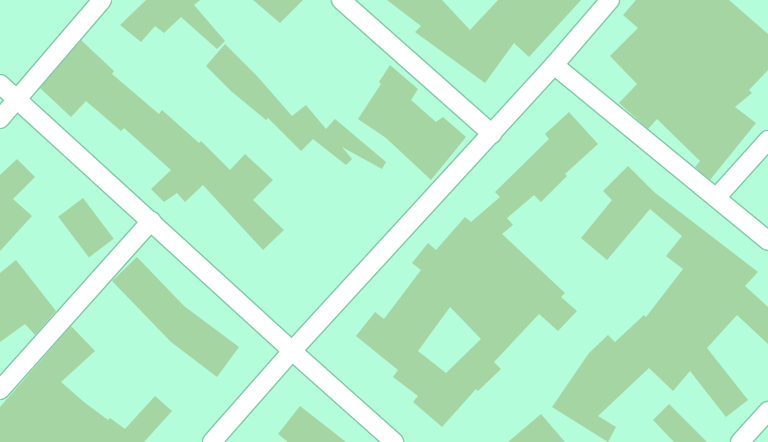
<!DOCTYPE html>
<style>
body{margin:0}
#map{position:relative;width:768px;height:442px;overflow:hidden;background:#b4fdda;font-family:Commissioner,sans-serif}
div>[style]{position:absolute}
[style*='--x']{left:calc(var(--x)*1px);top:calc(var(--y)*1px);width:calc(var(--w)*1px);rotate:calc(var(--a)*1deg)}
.building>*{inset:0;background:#a5d5a2;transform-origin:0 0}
.roads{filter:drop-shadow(1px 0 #81c9a8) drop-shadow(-1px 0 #81c9a8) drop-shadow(0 1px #81c9a8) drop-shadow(0 -1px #81c9a8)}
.street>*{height:18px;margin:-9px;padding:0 9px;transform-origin:9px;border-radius:9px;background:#fff}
span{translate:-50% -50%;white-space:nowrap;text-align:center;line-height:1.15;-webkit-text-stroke:4px #fff;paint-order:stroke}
</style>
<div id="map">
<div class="building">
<div style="clip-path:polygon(146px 0,200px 0,194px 5px,225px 41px,217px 49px,181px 17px,164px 33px,155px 26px,141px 42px,120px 25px)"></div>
<div style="clip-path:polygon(253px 0,303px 0,280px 23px)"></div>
<div style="clip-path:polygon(387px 0,442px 0,470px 30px,498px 0,581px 0,529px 57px,514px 43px,485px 83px,415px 32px,421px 26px)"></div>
<div style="clip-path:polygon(636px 0,729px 0,768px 34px,768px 70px,749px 90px,752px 93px,735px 107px,756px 123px,710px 180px,695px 167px,700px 161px,657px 119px,648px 129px,619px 103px,637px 84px,610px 56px,638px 28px,623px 15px)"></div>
<div style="clip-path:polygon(81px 40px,114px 71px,112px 74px,159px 114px,162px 110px,199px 143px,201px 141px,230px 170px,245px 154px,273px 180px,253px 200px,284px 230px,263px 250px,203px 185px,185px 202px,177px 193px,164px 202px,151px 189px,171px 170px,124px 128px,121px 131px,86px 101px,71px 117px,40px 88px)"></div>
<div style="clip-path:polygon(225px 44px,257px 76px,292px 116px,306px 105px,326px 129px,335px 119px,386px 162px,382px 169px,342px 147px,352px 159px,346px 165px,313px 139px,301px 151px,268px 118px,266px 120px,231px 91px,206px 66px)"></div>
<div style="clip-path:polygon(390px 65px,418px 89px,411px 100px,436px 122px,443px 117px,466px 137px,431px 180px,386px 138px,358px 119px,381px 84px,379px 82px)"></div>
<div style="clip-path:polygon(evenodd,569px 112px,598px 144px,565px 174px,567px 176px,541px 202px,534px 195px,507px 218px,513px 225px,502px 234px,565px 293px,561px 297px,577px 311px,558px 331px,539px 314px,494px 362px,501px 369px,478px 391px,476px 389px,442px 427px,413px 402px,418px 396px,393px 377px,398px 370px,356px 336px,375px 312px,384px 319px,421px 270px,412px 263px,428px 243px,436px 250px,465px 217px,471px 222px,500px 197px,495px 192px,549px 139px,545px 134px,569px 112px,450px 307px,481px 339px,446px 373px,418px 351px,450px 307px)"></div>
<div style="clip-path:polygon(17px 159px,35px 177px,13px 199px,32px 216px,0 251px,0 175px)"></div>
<div style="clip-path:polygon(628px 166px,654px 192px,758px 272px,745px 286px,768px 307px,768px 344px,737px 315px,707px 348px,748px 400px,726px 417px,690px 371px,673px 391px,649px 368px,598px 416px,616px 427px,608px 442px,552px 407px,589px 353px,608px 335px,615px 342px,644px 315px,646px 317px,683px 269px,666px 256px,682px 236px,650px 209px,607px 260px,581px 238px,612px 200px,603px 191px)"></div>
<div style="left:83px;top:198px;width:51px;height:31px;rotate:53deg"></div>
<div style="clip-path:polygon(137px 257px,184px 306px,239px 347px,217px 377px,171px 342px,112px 281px)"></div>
<div style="clip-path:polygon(16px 260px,56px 311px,35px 335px,25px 324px,0 342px,0 273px)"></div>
<div style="clip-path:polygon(71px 326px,95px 351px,61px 382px,84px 402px,108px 420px,110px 418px,125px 429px,155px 396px,172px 411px,144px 442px,0 442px,0 407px)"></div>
<div style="clip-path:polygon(669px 404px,707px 442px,674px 442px,653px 420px)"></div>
<div style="clip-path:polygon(300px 406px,346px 442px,288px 442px,278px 434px)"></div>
<div style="clip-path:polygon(541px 414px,565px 442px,508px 442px)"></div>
</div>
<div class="roads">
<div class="street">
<div style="--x:341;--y:0;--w:202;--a:41.6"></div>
<div style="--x:554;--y:65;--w:277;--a:39.4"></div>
<div style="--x:0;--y:84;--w:396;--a:42.4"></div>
<div style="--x:292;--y:351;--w:137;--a:41.7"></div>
<div style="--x:0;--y:119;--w:157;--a:-49.4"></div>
<div style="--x:716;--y:198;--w:78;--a:-48.1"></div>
<div style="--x:0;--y:390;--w:227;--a:-48.2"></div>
<div style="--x:212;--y:442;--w:121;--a:-48.7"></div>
<div style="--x:292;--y:351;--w:388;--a:-47.5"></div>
<div style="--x:554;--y:65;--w:86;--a:-49.3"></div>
<div style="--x:740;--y:442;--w:42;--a:-47.9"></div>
</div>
</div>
</div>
